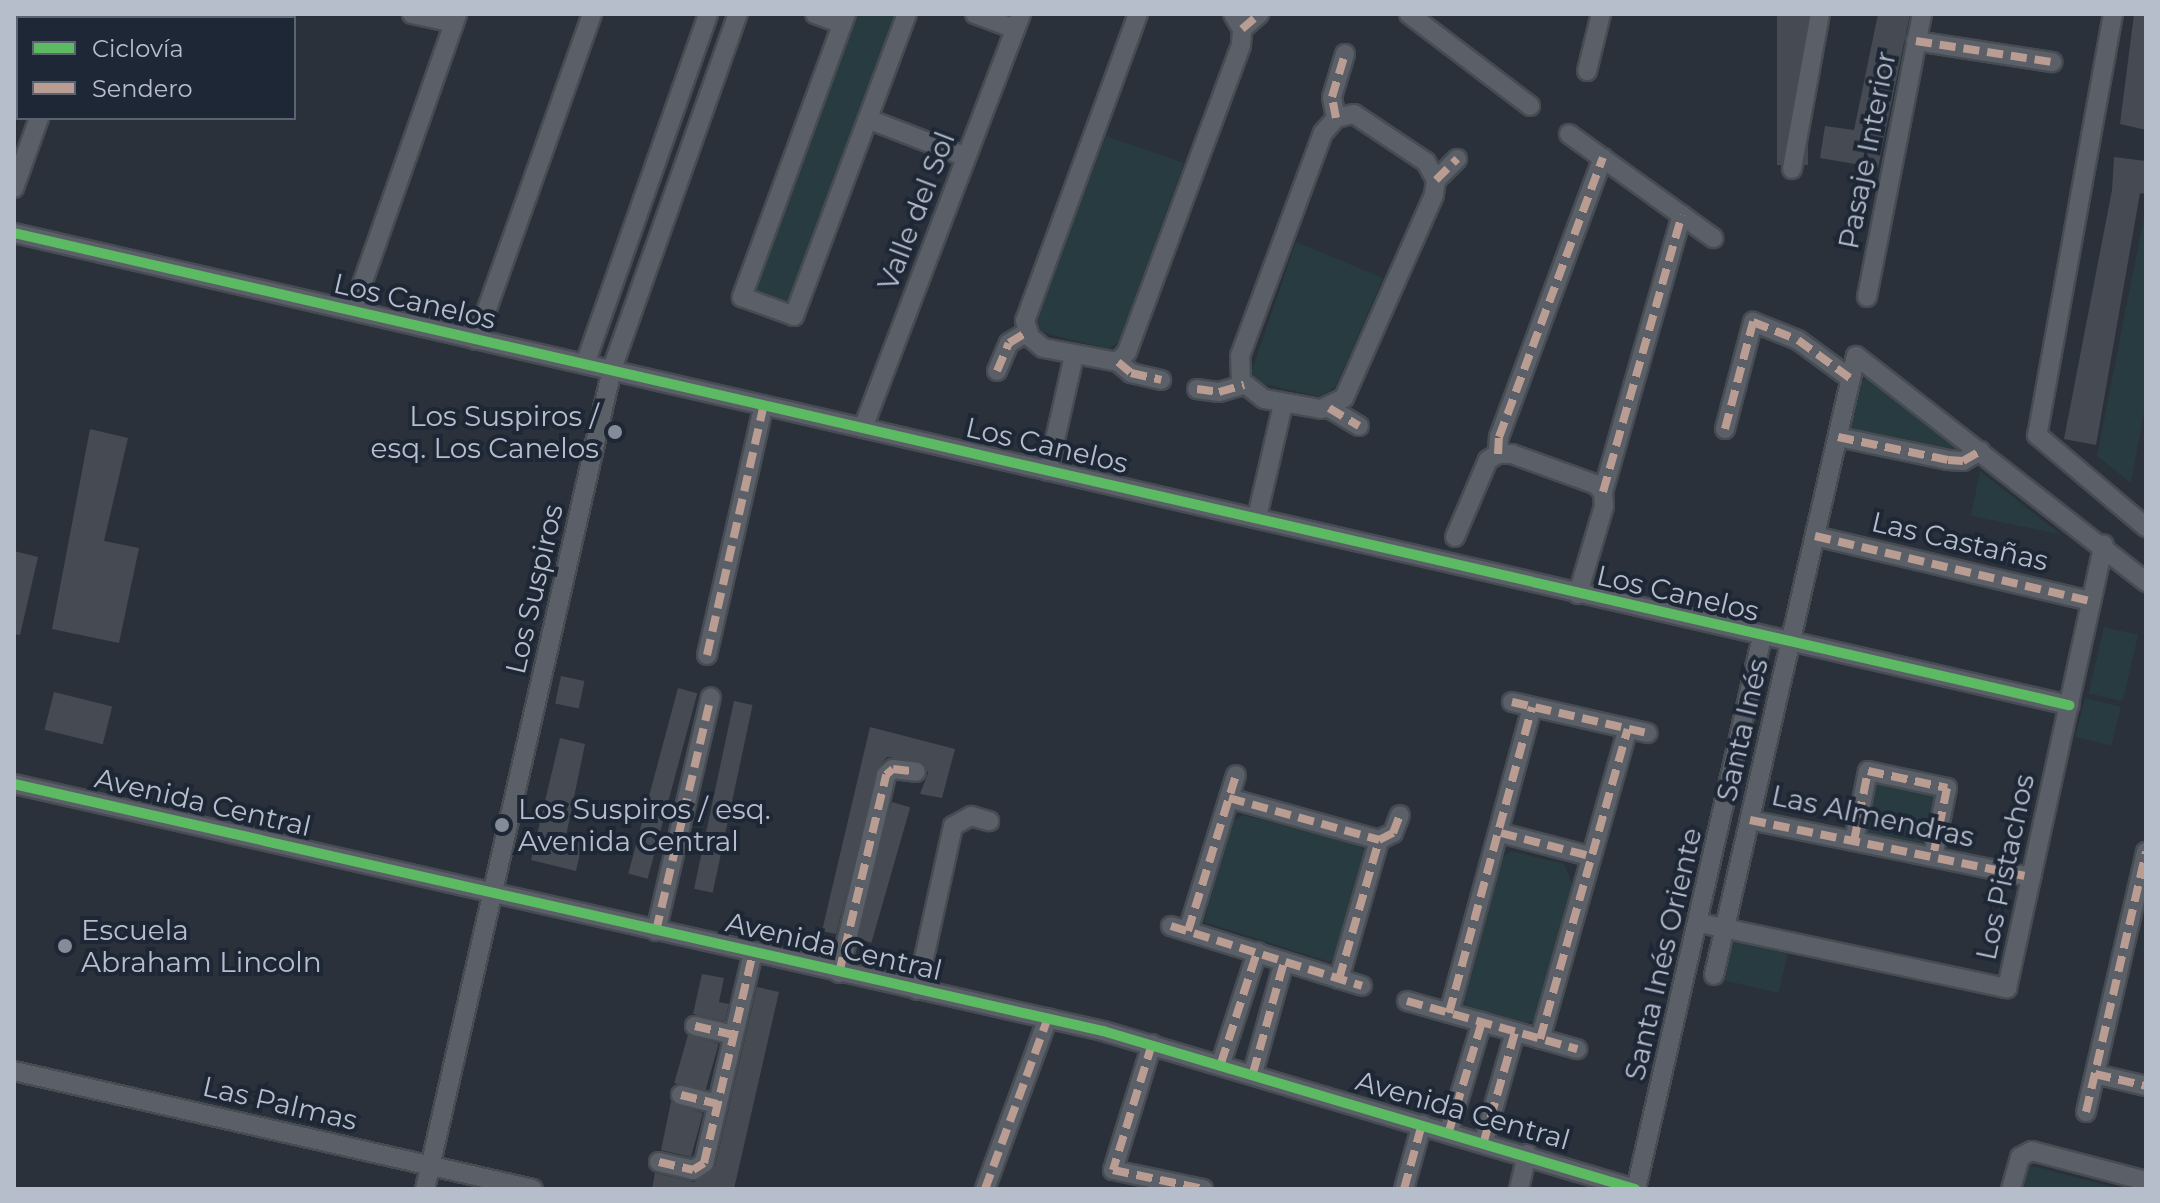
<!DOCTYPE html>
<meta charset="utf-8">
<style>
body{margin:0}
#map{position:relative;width:2160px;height:1203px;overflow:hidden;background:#2b313b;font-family:Montserrat,sans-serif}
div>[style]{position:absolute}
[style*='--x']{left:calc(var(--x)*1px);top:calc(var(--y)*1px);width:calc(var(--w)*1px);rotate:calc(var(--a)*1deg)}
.green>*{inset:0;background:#283b40;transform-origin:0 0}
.building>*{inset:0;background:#454a53;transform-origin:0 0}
.roads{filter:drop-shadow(2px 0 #474c53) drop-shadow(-2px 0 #474c53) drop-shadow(0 2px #474c53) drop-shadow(0 -2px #474c53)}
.minor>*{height:18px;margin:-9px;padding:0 9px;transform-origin:9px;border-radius:9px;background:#5b6068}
.quiet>*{height:8px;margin-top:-4px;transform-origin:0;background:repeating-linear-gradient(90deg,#b99d93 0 16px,transparent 0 24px)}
.cycleway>*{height:10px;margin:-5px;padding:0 5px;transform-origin:5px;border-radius:5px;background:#5cba63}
.dots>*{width:22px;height:22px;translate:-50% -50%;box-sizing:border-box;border:4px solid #1e2735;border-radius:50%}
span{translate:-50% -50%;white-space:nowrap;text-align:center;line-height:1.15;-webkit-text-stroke:8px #1e2735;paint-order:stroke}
.street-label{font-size:28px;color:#b6bdcb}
.poi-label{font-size:28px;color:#b6bdcb}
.right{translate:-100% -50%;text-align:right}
.left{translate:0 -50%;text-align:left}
.frame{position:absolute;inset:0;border:16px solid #b6bdcb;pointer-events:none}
.legend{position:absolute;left:16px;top:16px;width:280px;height:104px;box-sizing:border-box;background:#1e2735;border:2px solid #5b6371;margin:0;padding:10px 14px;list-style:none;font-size:24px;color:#b6bdcb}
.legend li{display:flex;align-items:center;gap:16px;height:40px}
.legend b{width:40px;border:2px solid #5b6371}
</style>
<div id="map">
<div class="green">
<div style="clip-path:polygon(853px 14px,900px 14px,794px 304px,779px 306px,756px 297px,754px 281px)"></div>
<div style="clip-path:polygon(1106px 136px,1184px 163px,1118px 343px,1108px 349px,1041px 332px,1037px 320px)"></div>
<div style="clip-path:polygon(2146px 207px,2146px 401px,2131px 483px,2097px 456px)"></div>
<div style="clip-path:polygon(1296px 242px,1383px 278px,1336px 386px,1321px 397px,1260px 383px,1251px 373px)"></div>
<div style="clip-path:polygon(1871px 379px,1960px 451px,1846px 430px,1856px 380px)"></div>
<div style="clip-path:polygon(1980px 471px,2060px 534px,1971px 516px)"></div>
<div style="left:2104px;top:627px;width:35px;height:68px;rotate:13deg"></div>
<div style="left:2085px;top:698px;width:37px;height:40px;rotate:14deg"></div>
<div style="left:1875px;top:779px;width:63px;height:54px;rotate:11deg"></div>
<div style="clip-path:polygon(1243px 815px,1359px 845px,1365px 851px,1338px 955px,1330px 962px,1204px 922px,1232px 822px)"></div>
<div style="clip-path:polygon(1510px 851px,1564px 864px,1572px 884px,1542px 1009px,1537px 1019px,1527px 1023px,1466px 1006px,1461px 997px,1497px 863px)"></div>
<div style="left:1732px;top:941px;width:57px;height:40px;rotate:13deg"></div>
<div style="clip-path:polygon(2028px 1165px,2120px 1189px,2021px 1189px)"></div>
</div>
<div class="building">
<div style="left:1777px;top:14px;width:31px;height:151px"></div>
<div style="clip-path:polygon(1878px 14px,1910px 14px,1878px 168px,1820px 158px,1825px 126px,1854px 130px)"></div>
<div style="clip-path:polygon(2134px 14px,2146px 14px,2146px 130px,2120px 124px)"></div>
<div style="clip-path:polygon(2114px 157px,2146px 161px,2146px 194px,2140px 193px,2096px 445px,2064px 439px,2112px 190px)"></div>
<div style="clip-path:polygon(90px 429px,128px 438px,104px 541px,139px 548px,119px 643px,52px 629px)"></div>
<div style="clip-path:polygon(14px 551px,38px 557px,20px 635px,14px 634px)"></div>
<div style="left:561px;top:676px;width:24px;height:28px;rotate:12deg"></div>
<div style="left:678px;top:688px;width:20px;height:192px;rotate:15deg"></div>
<div style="left:54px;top:692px;width:60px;height:39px;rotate:14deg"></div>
<div style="left:734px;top:701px;width:19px;height:192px;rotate:12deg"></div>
<div style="clip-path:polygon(870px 727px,955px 749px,942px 798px,920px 794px,928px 773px,923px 762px,887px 757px,878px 767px,836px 934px,822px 931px)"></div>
<div style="clip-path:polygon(560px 738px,585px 744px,566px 836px,583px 840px,576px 871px,531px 860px)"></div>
<div style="left:892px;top:802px;width:19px;height:141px;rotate:16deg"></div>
<div style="clip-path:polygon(702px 974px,724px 978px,719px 1002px,729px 1004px,725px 1021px,693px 1014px)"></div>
<div style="clip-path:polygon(757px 987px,779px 992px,734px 1189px,652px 1189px,655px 1173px,694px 1182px,715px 1167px)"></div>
<div style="left:688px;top:1035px;width:32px;height:50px;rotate:16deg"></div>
<div style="clip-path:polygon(671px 1102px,703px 1113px,691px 1157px,661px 1150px)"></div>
</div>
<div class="roads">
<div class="minor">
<div style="--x:412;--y:14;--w:43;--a:12.1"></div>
<div style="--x:815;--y:14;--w:29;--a:20"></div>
<div style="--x:846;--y:14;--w:302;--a:110.2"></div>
<div style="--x:742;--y:297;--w:55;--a:20.1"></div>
<div style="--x:794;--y:316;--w:322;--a:-69.5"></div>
<div style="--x:975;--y:14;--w:43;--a:20.6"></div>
<div style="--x:1409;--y:14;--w:152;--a:37.2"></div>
<div style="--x:2113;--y:14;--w:428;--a:100.2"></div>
<div style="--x:2037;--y:435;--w:143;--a:40.2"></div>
<div style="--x:74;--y:18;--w:4;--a:-76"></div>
<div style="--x:1242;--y:29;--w:23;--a:-41"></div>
<div style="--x:1916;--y:41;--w:138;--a:8.8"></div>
<div style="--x:1587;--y:71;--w:59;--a:-76.2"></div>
<div style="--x:1354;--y:114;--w:87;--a:33.7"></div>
<div style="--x:1426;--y:162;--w:21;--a:61"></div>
<div style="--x:1436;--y:180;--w:15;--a:98"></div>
<div style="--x:1434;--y:195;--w:222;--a:113.9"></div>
<div style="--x:1344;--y:398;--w:25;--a:154"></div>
<div style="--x:1321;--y:409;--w:58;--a:-170"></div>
<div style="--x:1264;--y:399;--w:29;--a:-142"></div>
<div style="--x:1241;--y:381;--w:25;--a:-92"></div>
<div style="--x:1240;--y:356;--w:238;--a:-69.6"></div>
<div style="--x:1323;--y:133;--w:20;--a:-49"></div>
<div style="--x:1336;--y:118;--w:18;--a:-13"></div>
<div style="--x:1336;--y:118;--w:21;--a:-101"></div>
<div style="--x:1332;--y:97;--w:45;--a:-73.2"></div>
<div style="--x:868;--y:119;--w:105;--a:21.2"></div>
<div style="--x:1569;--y:134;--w:178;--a:35.8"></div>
<div style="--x:1792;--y:169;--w:158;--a:-79.8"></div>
<div style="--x:1436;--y:180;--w:30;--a:-45"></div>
<div style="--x:14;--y:188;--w:74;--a:-70.3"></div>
<div style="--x:14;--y:233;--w:2109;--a:12.94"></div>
<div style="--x:1867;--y:297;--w:288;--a:-79"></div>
<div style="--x:353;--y:310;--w:314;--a:-70.6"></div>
<div style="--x:476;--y:340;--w:346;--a:-70.4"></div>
<div style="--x:1118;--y:362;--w:76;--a:-169.4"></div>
<div style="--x:1043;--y:348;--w:17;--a:-140"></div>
<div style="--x:1030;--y:337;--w:17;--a:-107"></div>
<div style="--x:1025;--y:321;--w:327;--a:-69.8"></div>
<div style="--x:1118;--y:362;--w:13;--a:-48"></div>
<div style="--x:1127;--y:352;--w:327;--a:-69.6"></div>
<div style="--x:1241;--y:45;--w:16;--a:-86"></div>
<div style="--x:1242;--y:29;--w:17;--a:-121"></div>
<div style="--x:1118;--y:362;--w:17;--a:40"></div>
<div style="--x:1131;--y:373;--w:31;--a:13"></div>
<div style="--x:585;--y:364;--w:371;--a:-70.6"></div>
<div style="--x:997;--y:371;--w:30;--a:-67"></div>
<div style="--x:1009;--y:343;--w:21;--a:-31"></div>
<div style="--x:1197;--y:389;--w:22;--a:8"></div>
<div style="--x:1219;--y:392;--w:26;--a:-16"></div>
<div style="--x:1329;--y:408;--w:35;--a:31"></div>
<div style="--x:863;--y:428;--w:443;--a:-69.1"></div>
<div style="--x:1725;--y:429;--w:111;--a:-75.3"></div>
<div style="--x:1753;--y:322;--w:48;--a:21.8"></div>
<div style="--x:1798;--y:340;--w:66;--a:36.3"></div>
<div style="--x:1838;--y:437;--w:112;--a:11.8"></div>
<div style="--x:1948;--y:460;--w:15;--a:4"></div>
<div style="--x:1963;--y:461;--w:20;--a:-30"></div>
<div style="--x:1498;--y:454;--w:17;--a:-87"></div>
<div style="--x:1499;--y:437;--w:298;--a:-69.6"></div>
<div style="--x:1048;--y:471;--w:118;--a:-77.3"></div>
<div style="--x:1603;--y:492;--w:288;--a:-74.1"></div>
<div style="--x:1257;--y:517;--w:116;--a:-77"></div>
<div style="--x:1815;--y:536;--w:284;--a:13.3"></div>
<div style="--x:1455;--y:537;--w:84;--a:-66.8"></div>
<div style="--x:1488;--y:460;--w:12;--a:-31"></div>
<div style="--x:1498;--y:454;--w:14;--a:0"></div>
<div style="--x:1512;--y:454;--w:88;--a:19.9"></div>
<div style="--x:1595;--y:484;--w:11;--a:45"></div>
<div style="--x:1603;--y:492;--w:14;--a:86"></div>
<div style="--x:1604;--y:506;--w:92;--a:106.5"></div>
<div style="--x:707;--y:655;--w:256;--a:-77.2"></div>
<div style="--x:1512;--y:702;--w:139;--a:12.9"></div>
<div style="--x:14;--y:784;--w:1117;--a:12.78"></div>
<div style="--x:1103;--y:1031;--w:555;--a:16.54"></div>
<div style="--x:1229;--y:798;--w:156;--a:15.6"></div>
<div style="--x:1750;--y:820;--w:287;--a:11.5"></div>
<div style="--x:1501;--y:833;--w:91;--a:14.6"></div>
<div style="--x:1854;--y:841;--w:71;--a:-78.7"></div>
<div style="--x:1868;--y:771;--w:81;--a:12.1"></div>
<div style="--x:1947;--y:788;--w:70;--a:101.5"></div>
<div style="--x:1700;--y:923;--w:314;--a:12"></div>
<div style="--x:2007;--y:988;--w:454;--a:-77.7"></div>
<div style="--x:1171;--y:926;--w:200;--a:17.4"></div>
<div style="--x:656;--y:931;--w:240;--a:-76.8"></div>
<div style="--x:1188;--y:931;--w:163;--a:-72.9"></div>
<div style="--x:839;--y:973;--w:204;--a:-76.6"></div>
<div style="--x:886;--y:775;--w:9;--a:-41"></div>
<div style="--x:893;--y:769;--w:23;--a:7"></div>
<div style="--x:1714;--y:975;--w:635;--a:-77.08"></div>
<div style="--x:1856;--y:356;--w:368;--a:37.9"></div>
<div style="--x:1339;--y:979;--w:145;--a:-73.9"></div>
<div style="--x:1379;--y:840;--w:16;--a:-27"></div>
<div style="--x:1393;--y:833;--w:19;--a:-69"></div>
<div style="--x:917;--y:990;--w:168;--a:-77.6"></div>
<div style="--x:953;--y:826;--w:21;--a:-29"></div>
<div style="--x:971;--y:816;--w:19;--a:16"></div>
<div style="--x:1407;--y:1001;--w:177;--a:15.8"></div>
<div style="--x:1449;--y:1013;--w:317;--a:-74.8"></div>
<div style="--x:695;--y:1026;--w:39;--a:13"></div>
<div style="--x:1540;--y:1039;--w:322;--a:-74.2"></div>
<div style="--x:1152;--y:1044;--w:132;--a:107.2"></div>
<div style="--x:1113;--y:1170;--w:92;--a:11.9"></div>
<div style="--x:1221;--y:1063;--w:117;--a:-72"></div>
<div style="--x:14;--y:1071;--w:532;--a:12.81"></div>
<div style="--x:1253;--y:1073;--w:115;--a:-74.4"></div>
<div style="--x:2095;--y:1074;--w:52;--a:13.2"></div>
<div style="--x:681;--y:1095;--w:37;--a:14"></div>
<div style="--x:2086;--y:1112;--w:267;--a:-77"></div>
<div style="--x:1449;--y:1131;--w:114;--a:-73.2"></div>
<div style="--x:1484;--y:1141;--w:113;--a:-74.1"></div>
<div style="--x:659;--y:1162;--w:35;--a:13"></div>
<div style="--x:693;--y:1170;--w:13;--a:-32"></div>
<div style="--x:704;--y:1163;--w:216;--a:-76.9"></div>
<div style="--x:425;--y:1189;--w:841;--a:-77.15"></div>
<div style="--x:612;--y:369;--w:377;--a:-70.5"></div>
<div style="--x:985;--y:1189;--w:182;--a:-69.8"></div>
<div style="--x:1404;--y:1189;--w:67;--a:-74.5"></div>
<div style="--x:1519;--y:1189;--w:36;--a:-77"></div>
<div style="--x:1636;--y:1189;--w:566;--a:-77.14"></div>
<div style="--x:2011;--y:1189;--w:33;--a:-74"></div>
<div style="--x:2020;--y:1157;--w:13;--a:-27"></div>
<div style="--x:2032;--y:1151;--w:118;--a:14.7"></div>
</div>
</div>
<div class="quiet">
<div style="--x:1242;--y:29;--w:23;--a:-41"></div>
<div style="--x:1916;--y:41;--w:138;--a:8.8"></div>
<div style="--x:1336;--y:118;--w:21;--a:-101"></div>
<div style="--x:1332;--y:97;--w:45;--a:-73.2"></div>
<div style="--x:1436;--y:180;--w:30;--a:-45"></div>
<div style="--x:1118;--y:362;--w:17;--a:40"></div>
<div style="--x:1131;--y:373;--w:31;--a:13"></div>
<div style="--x:997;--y:371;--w:30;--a:-67"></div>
<div style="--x:1009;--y:343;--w:21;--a:-31"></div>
<div style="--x:1197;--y:389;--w:22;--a:8"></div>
<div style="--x:1219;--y:392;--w:26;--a:-16"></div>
<div style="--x:1329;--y:408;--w:35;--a:31"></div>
<div style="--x:1725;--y:429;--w:111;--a:-75.3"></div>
<div style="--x:1753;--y:322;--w:48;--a:21.8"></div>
<div style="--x:1798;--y:340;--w:66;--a:36.3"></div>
<div style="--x:1838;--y:437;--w:112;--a:11.8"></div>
<div style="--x:1948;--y:460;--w:15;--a:4"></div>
<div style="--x:1963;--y:461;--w:20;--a:-30"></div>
<div style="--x:1498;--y:454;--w:17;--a:-87"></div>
<div style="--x:1499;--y:437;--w:298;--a:-69.6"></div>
<div style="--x:1603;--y:492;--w:288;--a:-74.1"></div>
<div style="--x:1815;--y:536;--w:284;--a:13.3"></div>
<div style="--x:707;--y:655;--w:256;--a:-77.2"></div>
<div style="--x:1512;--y:702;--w:139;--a:12.9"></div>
<div style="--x:1229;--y:798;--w:156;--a:15.6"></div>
<div style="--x:1750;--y:820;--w:287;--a:11.5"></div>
<div style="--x:1501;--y:833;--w:91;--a:14.6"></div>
<div style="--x:1854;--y:841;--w:71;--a:-78.7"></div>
<div style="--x:1868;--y:771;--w:81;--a:12.1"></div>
<div style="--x:1947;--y:788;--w:70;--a:101.5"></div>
<div style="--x:1171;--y:926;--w:200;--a:17.4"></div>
<div style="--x:656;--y:931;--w:240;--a:-76.8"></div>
<div style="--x:1188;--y:931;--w:163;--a:-72.9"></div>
<div style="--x:839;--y:973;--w:204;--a:-76.6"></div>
<div style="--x:886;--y:775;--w:9;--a:-41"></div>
<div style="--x:893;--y:769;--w:23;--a:7"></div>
<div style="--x:1339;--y:979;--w:145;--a:-73.9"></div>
<div style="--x:1379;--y:840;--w:16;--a:-27"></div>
<div style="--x:1393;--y:833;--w:19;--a:-69"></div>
<div style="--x:1407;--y:1001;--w:177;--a:15.8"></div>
<div style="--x:1449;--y:1013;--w:317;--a:-74.8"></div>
<div style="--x:695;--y:1026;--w:39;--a:13"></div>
<div style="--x:1540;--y:1039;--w:322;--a:-74.2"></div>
<div style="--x:1152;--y:1044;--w:132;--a:107.2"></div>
<div style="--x:1113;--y:1170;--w:92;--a:11.9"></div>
<div style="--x:1221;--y:1063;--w:117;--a:-72"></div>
<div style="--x:1253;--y:1073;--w:115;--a:-74.4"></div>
<div style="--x:2095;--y:1074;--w:52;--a:13.2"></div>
<div style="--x:681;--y:1095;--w:37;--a:14"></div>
<div style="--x:2086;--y:1112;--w:267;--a:-77"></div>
<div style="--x:1449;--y:1131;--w:114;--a:-73.2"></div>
<div style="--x:1484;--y:1141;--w:113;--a:-74.1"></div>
<div style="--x:659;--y:1162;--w:35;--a:13"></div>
<div style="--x:693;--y:1170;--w:13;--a:-32"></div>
<div style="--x:704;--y:1163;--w:216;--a:-76.9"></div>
<div style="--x:985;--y:1189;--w:182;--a:-69.8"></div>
<div style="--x:1404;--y:1189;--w:67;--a:-74.5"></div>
</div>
<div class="cycleway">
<div style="--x:14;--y:233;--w:2109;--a:12.94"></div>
<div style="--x:14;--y:784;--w:1117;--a:12.78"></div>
<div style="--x:1103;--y:1031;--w:555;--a:16.54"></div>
</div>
<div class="dots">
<div style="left:615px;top:432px;background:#858c99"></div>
<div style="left:502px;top:825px;background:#858c99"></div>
<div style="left:65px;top:946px;background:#858c99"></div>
</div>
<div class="street-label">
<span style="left:1867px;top:150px;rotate:-79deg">Pasaje Interior</span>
<span style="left:916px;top:211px;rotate:-69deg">Valle del Sol</span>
<span style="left:415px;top:301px;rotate:13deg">Los Canelos</span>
<span style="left:1047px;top:445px;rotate:13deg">Los Canelos</span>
<span style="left:1960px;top:541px;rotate:13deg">Las Castañas</span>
<span style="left:534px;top:589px;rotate:-77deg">Los Suspiros</span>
<span style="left:1678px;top:593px;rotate:13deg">Los Canelos</span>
<span style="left:1742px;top:730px;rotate:-77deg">Santa Inés</span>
<span style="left:203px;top:802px;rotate:13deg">Avenida Central</span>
<span style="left:1873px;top:816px;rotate:12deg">Las Almendras</span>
<span style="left:2005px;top:867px;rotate:-78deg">Los Pistachos</span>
<span style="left:834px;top:946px;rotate:13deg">Avenida Central</span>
<span style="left:1663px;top:954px;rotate:-77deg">Santa Inés Oriente</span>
<span style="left:280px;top:1103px;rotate:13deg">Las Palmas</span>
<span style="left:1463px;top:1110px;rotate:16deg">Avenida Central</span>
</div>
<div class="poi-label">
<span class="right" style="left:599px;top:432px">Los Suspiros /<br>esq. Los Canelos</span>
<span class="left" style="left:518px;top:825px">Los Suspiros / esq.<br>Avenida Central</span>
<span class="left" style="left:81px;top:946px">Escuela<br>Abraham Lincoln</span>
</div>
<div class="frame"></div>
<ul class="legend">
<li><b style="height:10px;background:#5cba63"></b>Ciclovía</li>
<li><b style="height:10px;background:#b99d93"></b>Sendero</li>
</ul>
</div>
